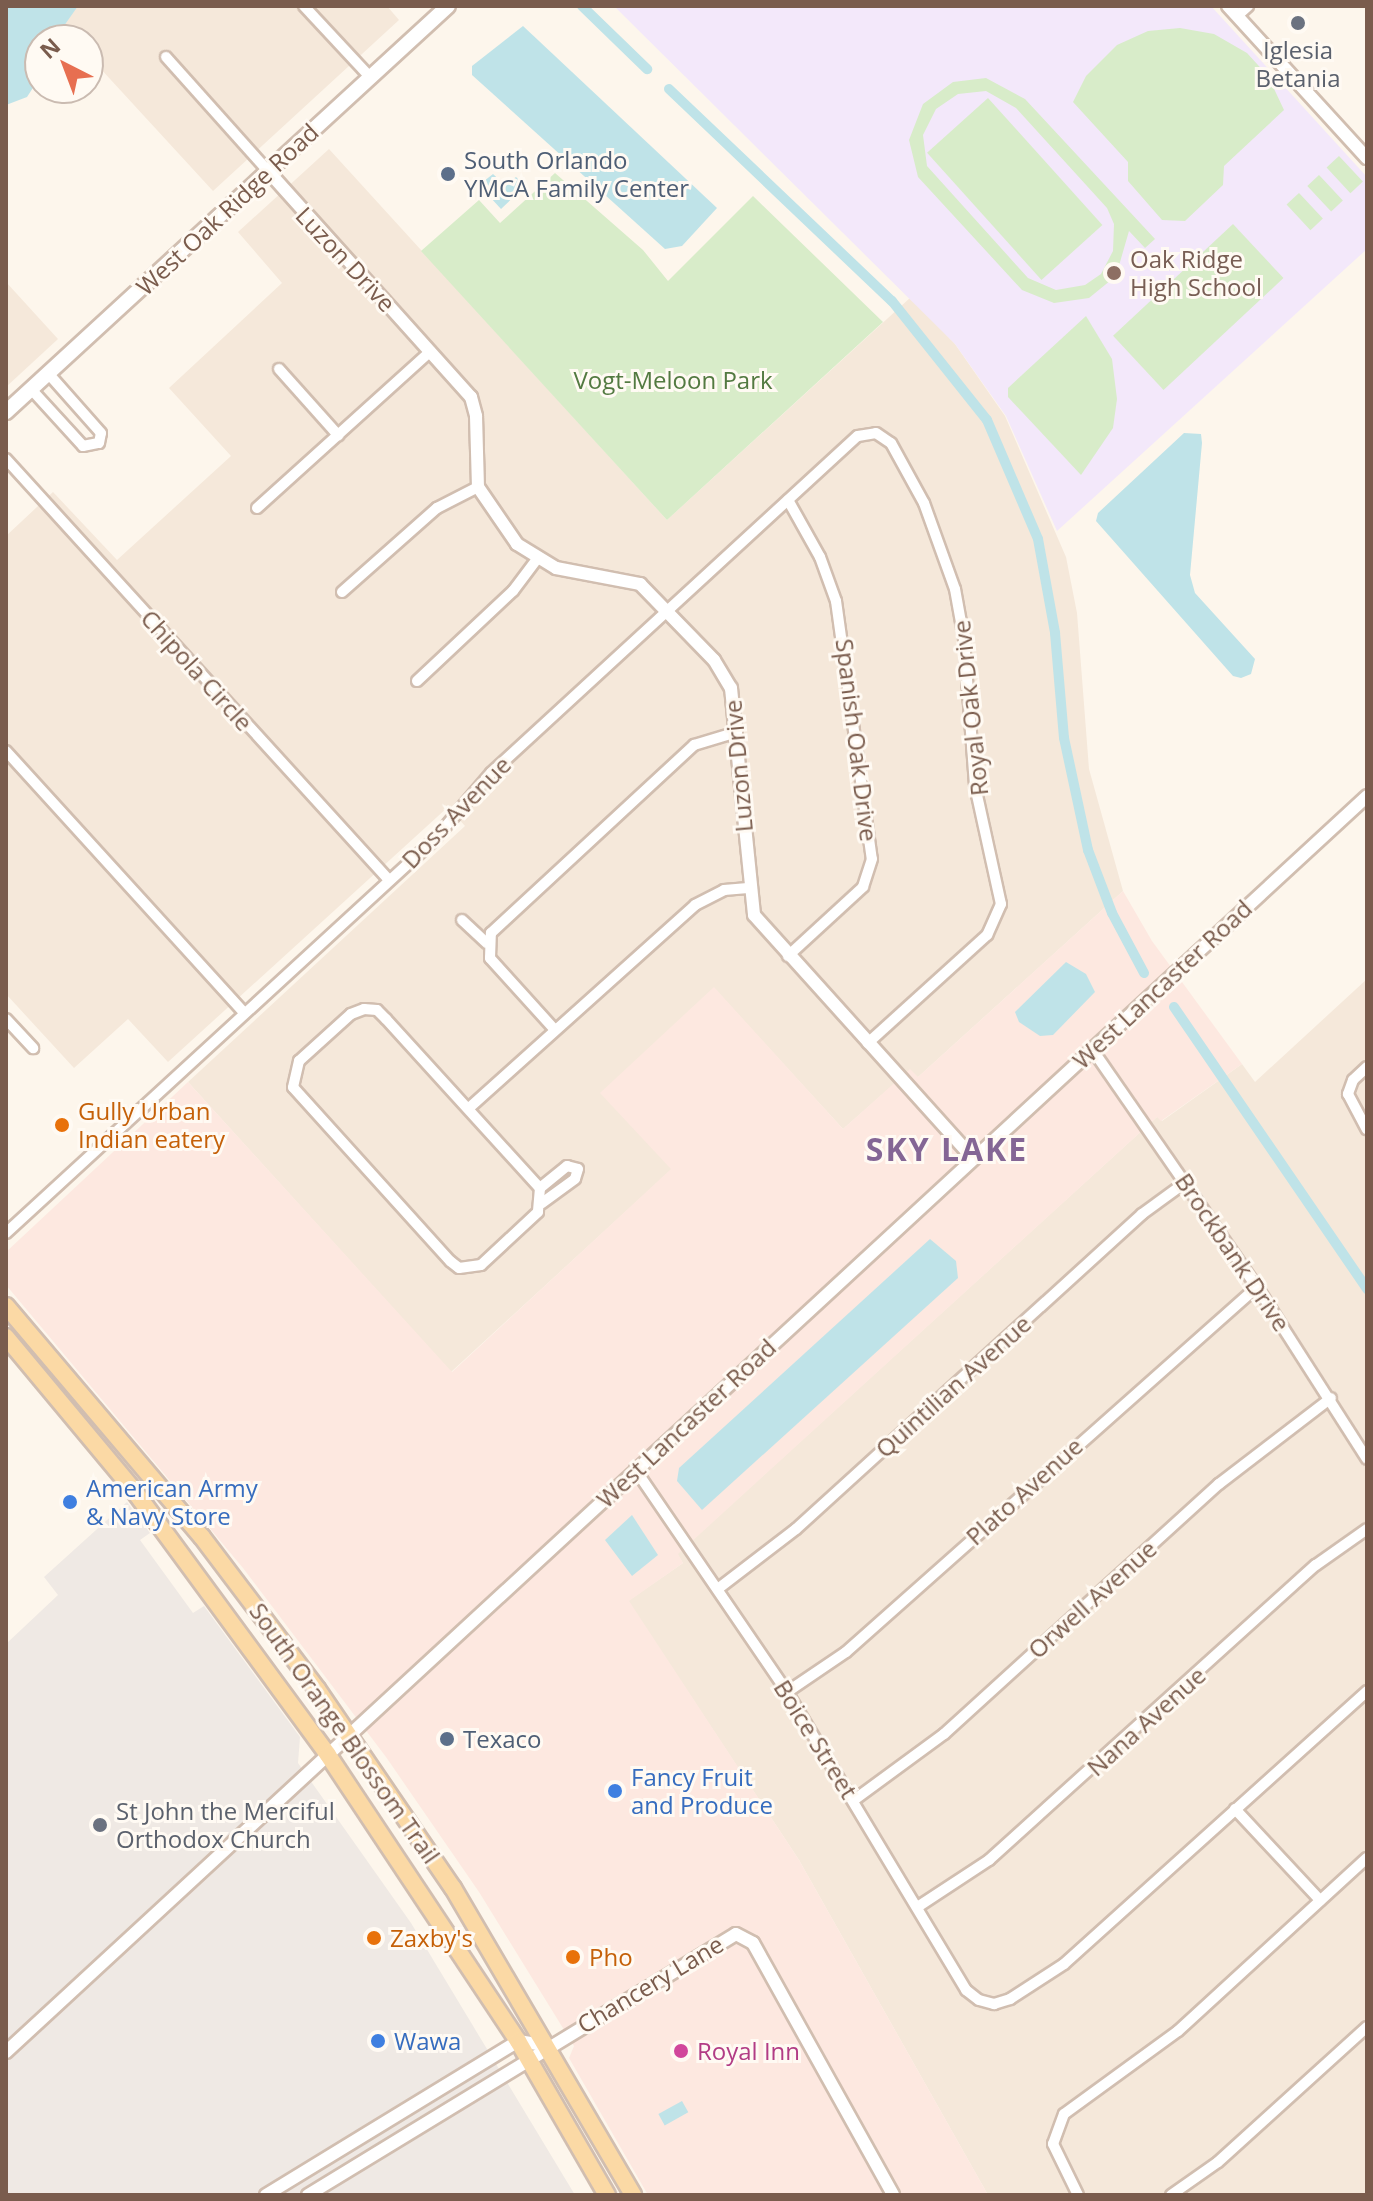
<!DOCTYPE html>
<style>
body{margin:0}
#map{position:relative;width:1373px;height:2201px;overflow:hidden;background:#fdf6ec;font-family:"Open Sans",sans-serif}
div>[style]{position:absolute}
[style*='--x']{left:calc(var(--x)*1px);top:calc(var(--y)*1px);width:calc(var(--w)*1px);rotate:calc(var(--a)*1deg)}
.residential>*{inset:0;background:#f5e8da}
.commercial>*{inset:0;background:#fde8e0}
.industrial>*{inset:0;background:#efe9e4}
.education>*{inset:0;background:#f3e8fa}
.green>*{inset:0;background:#d8ecc9;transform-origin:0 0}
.water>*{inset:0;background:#bfe3e8;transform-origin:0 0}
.canal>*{height:10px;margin:-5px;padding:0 5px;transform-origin:5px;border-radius:5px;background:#bfe3e8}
.roads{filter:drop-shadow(2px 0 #d1beb0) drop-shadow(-2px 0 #d1beb0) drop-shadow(0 2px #d1beb0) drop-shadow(0 -2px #d1beb0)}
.minor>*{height:10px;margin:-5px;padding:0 5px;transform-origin:5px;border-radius:5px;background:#fff}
.tertiary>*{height:12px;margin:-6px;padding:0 6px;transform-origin:6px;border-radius:6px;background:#fff}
.secondary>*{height:14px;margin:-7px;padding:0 7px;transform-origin:7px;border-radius:7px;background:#fff}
.primary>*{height:16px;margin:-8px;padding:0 8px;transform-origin:8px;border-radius:8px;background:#fbd9a5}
.dots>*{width:22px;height:22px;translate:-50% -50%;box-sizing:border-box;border:4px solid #fffaf3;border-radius:50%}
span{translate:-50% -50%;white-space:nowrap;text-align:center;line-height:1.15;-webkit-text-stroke:6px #fffaf3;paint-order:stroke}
.worship-label{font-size:24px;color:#5b616d}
.left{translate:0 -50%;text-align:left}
.service-label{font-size:24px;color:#4e5e75}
.street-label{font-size:24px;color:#7a5c4d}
.education-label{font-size:24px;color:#785e54}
.park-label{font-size:24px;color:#537a41}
.food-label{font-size:24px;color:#c56008}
.shop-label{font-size:24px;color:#366cbe}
.hotel-label{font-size:24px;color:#b23c85}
.district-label{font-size:32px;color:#846695;font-weight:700;letter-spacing:2px}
.frame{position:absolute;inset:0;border:8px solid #7a5c4d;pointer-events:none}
.north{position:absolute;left:24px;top:24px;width:80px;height:80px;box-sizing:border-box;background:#fffaf3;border:2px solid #cabbb1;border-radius:50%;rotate:318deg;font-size:22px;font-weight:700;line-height:32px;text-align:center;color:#7a5c4d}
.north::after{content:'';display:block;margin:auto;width:28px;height:36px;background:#e76f51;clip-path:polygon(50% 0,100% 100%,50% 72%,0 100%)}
</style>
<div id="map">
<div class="residential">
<div style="clip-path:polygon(43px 6px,387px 6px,399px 20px,213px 191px,88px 55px,88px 40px,74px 40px)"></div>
<div style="clip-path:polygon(329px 149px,667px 520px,911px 297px,955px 344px,1005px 416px,1066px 557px,1077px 613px,1089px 769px,1123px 891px,917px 1078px,910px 1070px,843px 1129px,714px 988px,672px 1169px,451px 1372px,188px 1082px,465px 826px,448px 807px,168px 1062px,128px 1019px,74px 1068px,6px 994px,6px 536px,53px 492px,117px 560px,231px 456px,169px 388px,282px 283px,238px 232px)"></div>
<div style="clip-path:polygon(6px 282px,58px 339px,6px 387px)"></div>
<div style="clip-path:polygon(1367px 979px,1367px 2195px,988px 2195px,799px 1860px,628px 1601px,683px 1563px,677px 1554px,1158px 1116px,1162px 1121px,1242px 1064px,1255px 1082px)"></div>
</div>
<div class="commercial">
<div style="clip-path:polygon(1123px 891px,1152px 941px,1242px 1064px,1161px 1121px,1157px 1117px,678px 1554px,683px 1563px,629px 1601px,799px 1860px,988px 2195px,648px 2195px,569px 2058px,574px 2046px,479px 1892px,386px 1757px,243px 1568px,6px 1285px,6px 1252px,188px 1082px,452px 1372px,671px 1169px,600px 1093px,714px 987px,843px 1129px,910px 1069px,918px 1077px)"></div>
</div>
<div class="industrial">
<div style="clip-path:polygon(127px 1502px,150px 1533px,140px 1540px,193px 1613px,204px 1606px,300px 1737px,298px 1763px,411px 1923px,575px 2195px,6px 2195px,6px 1644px,58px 1595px,44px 1577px)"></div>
</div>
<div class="education">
<div style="clip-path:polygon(614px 6px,1211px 6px,1367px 177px,1367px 249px,1057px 531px,1006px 416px,955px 344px)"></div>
</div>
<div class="green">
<div style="clip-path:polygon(1180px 28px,1214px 34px,1247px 53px,1268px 76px,1284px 110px,1224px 166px,1223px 185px,1185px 221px,1162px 220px,1128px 181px,1128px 162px,1073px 102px,1086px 76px,1117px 45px,1148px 31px)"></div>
<div style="clip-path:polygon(evenodd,986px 78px,1025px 99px,1155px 239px,1145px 248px,1129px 231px,1116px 276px,1089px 298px,1054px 303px,1022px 290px,918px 177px,909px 140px,923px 104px,953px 82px,986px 78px,986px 91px,1016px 108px,1107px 208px,1114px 224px,1113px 251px,1101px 274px,1085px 285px,1056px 290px,1028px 278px,927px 166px,923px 135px,936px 109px,958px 94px,986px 91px)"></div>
<div style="left:988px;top:98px;width:171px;height:82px;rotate:48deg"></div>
<div style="left:1339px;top:156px;width:35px;height:17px;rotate:47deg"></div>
<div style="clip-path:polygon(555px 173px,643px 250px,668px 281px,753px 196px,883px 322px,667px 520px,421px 251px,479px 200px,500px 223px)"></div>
<div style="left:1319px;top:175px;width:35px;height:16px;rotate:47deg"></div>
<div style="left:1299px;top:193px;width:35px;height:17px;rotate:47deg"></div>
<div style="left:1233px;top:224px;width:74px;height:164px;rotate:47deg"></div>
<div style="clip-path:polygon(1086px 316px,1112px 359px,1117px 399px,1113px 428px,1081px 475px,1008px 397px,1008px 388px)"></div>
</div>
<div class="water">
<div style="clip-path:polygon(6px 6px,78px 6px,54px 40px,40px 40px,40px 77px,27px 97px,6px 105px)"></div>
<div style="clip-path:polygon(523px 26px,717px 208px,682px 246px,665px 249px,472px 75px,472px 66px)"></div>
<div style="clip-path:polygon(493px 174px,505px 185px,516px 177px,525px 186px,501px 209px,479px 185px)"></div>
<div style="clip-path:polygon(1184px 433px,1201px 434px,1202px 443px,1190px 575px,1195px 593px,1255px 659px,1251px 674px,1241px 678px,1233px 676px,1096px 521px,1098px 513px)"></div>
<div style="clip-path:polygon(1066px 962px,1086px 974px,1095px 992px,1053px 1035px,1040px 1036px,1019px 1022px,1015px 1012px)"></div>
<div style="clip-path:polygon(930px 1239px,956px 1261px,958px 1278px,702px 1510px,677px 1481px,679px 1468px)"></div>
<div style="clip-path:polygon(632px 1515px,658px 1555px,632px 1576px,605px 1540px)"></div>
<div style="left:682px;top:2101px;width:13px;height:27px;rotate:61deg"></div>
</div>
<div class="canal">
<div style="--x:582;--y:6;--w:91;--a:44.1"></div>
<div style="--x:669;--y:89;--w:308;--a:43.6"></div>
<div style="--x:892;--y:301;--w:152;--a:51.4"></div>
<div style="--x:987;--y:420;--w:129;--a:66.8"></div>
<div style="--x:1038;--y:539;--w:96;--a:79.7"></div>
<div style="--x:1055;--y:633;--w:105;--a:85.1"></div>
<div style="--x:1064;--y:738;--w:115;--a:77.9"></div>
<div style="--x:1088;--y:850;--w:67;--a:69.1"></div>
<div style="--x:1112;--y:913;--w:68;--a:61.9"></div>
<div style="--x:1174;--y:1007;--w:342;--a:55.6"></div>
</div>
<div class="roads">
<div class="minor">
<div style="--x:304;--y:6;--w:97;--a:47.1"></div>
<div style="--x:1237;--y:16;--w:15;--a:-42"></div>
<div style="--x:166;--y:57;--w:153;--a:48.2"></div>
<div style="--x:279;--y:369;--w:89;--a:48.2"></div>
<div style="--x:31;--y:389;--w:77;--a:47.6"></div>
<div style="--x:83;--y:446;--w:16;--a:-11"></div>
<div style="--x:99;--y:443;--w:10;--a:-79"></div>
<div style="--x:101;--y:433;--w:80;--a:-131.5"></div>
<div style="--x:6;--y:459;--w:569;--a:47.71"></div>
<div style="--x:788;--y:500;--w:65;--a:60.7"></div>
<div style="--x:820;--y:557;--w:47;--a:70"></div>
<div style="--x:836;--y:601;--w:260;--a:82.1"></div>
<div style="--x:872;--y:859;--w:29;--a:108"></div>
<div style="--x:863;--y:887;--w:102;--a:137.4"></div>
<div style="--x:257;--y:508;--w:234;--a:-42.1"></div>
<div style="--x:342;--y:592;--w:127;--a:-41.5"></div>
<div style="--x:437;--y:508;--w:46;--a:-27.1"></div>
<div style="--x:417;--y:681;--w:132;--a:-43.2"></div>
<div style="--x:513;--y:591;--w:39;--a:-53"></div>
<div style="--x:6;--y:751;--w:354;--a:47.7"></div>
<div style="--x:462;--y:920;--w:34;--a:43"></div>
<div style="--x:364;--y:1009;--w:13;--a:4"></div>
<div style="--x:377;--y:1010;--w:13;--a:45"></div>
<div style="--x:386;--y:1019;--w:229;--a:47.7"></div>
<div style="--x:540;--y:1188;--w:24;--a:95"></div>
<div style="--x:538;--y:1212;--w:78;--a:137.1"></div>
<div style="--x:481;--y:1265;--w:22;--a:172"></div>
<div style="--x:459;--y:1268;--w:11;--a:-142"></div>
<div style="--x:450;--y:1261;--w:234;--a:-132.1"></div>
<div style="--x:293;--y:1087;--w:27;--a:-77"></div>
<div style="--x:299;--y:1061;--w:70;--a:-42.1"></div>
<div style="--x:351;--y:1014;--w:14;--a:-21"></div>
<div style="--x:6;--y:1019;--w:40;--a:47"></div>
<div style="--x:555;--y:1030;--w:97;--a:-132.1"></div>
<div style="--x:490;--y:958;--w:25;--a:-88"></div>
<div style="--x:491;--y:933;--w:277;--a:-42.8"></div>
<div style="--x:694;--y:745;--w:45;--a:-16.8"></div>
<div style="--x:1092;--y:1049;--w:290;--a:55.3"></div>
<div style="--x:1257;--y:1287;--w:204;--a:57.4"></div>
<div style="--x:1367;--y:1067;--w:19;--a:137"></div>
<div style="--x:1353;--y:1080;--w:15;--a:110"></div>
<div style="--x:1348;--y:1094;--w:40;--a:62"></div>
<div style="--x:469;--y:1108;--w:304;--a:-41.9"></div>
<div style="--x:695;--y:905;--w:33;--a:-27"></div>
<div style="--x:724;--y:890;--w:24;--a:-5"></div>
<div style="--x:540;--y:1188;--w:35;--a:-39"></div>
<div style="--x:567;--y:1166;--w:11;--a:15"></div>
<div style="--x:578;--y:1169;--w:10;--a:107"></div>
<div style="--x:575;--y:1179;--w:41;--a:144"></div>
<div style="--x:6;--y:1233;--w:581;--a:-42.56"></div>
<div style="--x:434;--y:840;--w:88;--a:-49.6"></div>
<div style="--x:491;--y:773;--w:498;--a:-42.6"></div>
<div style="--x:858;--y:436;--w:18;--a:-9"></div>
<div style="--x:876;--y:433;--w:18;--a:34"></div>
<div style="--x:891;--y:443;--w:68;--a:61.2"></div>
<div style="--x:924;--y:503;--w:91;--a:70.2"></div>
<div style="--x:955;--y:589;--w:51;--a:79.8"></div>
<div style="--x:964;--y:639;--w:147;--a:85.7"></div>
<div style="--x:975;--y:786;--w:121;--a:77.6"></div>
<div style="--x:1001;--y:904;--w:34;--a:114"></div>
<div style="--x:987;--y:935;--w:161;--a:137.8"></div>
<div style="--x:635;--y:1469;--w:270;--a:55.7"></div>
<div style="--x:787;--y:1692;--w:348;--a:59"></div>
<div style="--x:966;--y:1990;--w:16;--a:38"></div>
<div style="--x:979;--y:2000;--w:16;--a:15"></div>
<div style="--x:994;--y:2004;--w:17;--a:-17"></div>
<div style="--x:1010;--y:1999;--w:64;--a:-32.9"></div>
<div style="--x:1064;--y:1964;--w:408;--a:-42"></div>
<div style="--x:719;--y:1588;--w:97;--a:-37.5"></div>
<div style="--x:796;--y:1529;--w:468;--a:-42.3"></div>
<div style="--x:1142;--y:1214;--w:54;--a:-36"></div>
<div style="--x:787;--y:1692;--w:71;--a:-34.1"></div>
<div style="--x:846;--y:1652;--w:550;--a:-41.61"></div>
<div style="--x:854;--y:1800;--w:112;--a:-36.3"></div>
<div style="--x:944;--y:1734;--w:372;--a:-42.3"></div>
<div style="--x:1219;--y:1484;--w:141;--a:-37.5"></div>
<div style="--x:1235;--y:1809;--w:125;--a:47"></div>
<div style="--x:919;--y:1906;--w:84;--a:-33.3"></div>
<div style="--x:989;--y:1860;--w:440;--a:-42.1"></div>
<div style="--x:1316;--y:1565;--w:62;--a:-35.2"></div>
<div style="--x:1078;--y:2195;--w:57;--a:-116.1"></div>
<div style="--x:1053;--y:2144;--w:32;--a:-70"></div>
<div style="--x:1064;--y:2114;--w:141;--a:-36.1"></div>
<div style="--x:1178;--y:2031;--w:256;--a:-42.5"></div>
<div style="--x:1171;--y:2195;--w:57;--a:-35.1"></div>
<div style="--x:1218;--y:2162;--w:201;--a:-42.2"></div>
</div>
<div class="tertiary">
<div style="--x:1228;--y:6;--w:206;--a:47.6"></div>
<div style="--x:268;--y:171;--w:304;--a:48.1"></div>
<div style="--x:471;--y:397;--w:20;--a:75"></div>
<div style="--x:476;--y:416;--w:71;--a:88.4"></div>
<div style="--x:478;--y:487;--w:69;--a:55.6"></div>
<div style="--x:517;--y:544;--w:46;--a:31.6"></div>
<div style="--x:556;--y:568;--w:86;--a:10.8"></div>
<div style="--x:640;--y:584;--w:106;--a:45.8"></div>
<div style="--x:714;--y:660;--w:33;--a:59"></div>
<div style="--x:731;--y:688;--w:228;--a:84.2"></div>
<div style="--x:754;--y:915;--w:327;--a:48"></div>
<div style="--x:6;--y:2052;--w:1852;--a:-42.7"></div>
<div style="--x:266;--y:2195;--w:295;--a:-31.4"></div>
<div style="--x:518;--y:2041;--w:30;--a:9"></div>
<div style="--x:308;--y:2195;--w:501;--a:-31.38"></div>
<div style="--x:736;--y:1934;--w:19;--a:28"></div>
<div style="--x:753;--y:1943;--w:288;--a:60.9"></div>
</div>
<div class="secondary">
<div style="--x:6;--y:412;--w:600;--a:-42.57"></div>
</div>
<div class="primary">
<div style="--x:6;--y:1306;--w:303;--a:49.7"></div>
<div style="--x:202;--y:1537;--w:191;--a:52.9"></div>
<div style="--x:317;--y:1689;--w:241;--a:55.7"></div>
<div style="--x:453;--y:1888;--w:356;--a:59.6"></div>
<div style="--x:6;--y:1337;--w:202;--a:50.2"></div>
<div style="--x:135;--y:1492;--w:326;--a:53.7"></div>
<div style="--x:328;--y:1755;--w:343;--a:56.4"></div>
<div style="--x:518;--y:2041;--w:178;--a:60"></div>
</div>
</div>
<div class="dots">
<div style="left:1298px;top:23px;background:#6b7280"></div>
<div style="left:448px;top:174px;background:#5c6f8a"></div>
<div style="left:1114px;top:273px;background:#8d6e63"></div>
<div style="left:62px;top:1125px;background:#e8710a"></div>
<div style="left:70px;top:1502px;background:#3f7fe0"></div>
<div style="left:447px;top:1739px;background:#5c6f8a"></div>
<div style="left:615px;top:1791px;background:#3f7fe0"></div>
<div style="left:100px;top:1825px;background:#6b7280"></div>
<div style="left:374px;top:1938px;background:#e8710a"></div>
<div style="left:573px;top:1957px;background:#e8710a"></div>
<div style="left:378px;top:2041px;background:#3f7fe0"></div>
<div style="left:681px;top:2051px;background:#d1479c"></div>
</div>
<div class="worship-label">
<span style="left:1298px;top:64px">Iglesia<br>Betania</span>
<span class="left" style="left:116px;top:1825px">St John the Merciful<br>Orthodox Church</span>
</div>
<div class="service-label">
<span class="left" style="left:464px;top:174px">South Orlando<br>YMCA Family Center</span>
<span class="left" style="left:463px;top:1739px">Texaco</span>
</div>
<div class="street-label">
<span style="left:227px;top:209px;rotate:-43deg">West Oak Ridge Road</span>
<span style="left:346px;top:259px;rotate:47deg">Luzon Drive</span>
<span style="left:197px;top:670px;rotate:48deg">Chipola Circle</span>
<span style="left:970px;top:708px;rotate:-96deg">Royal Oak Drive</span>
<span style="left:857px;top:740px;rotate:83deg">Spanish Oak Drive</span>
<span style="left:738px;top:766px;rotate:-95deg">Luzon Drive</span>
<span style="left:456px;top:812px;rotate:-46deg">Doss Avenue</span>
<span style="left:1162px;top:984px;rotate:-43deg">West Lancaster Road</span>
<span style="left:1233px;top:1252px;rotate:56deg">Brockbank Drive</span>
<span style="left:953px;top:1386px;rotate:-42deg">Quintilian Avenue</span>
<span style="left:686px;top:1423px;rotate:-43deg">West Lancaster Road</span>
<span style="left:1024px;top:1491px;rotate:-42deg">Plato Avenue</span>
<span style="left:1092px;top:1599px;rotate:-42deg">Orwell Avenue</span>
<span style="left:1146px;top:1721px;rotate:-42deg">Nana Avenue</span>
<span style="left:345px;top:1733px;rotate:55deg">South Orange Blossom Trail</span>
<span style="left:816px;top:1739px;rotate:58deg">Boice Street</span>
<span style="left:650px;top:1984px;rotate:-31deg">Chancery Lane</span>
</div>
<div class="education-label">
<span class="left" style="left:1130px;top:273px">Oak Ridge<br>High School</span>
</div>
<div class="park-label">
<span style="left:673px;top:380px">Vogt-Meloon Park</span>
</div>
<div class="food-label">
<span class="left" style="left:78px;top:1125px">Gully Urban<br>Indian eatery</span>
<span class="left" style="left:390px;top:1938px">Zaxby's</span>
<span class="left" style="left:589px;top:1957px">Pho</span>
</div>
<div class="shop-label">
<span class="left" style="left:86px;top:1502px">American Army<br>&amp; Navy Store</span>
<span class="left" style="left:631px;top:1791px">Fancy Fruit<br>and Produce</span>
<span class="left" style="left:394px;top:2041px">Wawa</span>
</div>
<div class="hotel-label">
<span class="left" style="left:697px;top:2051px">Royal Inn</span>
</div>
<div class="district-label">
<span style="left:947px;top:1149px">SKY LAKE</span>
</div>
<div class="frame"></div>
<div class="north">N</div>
</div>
